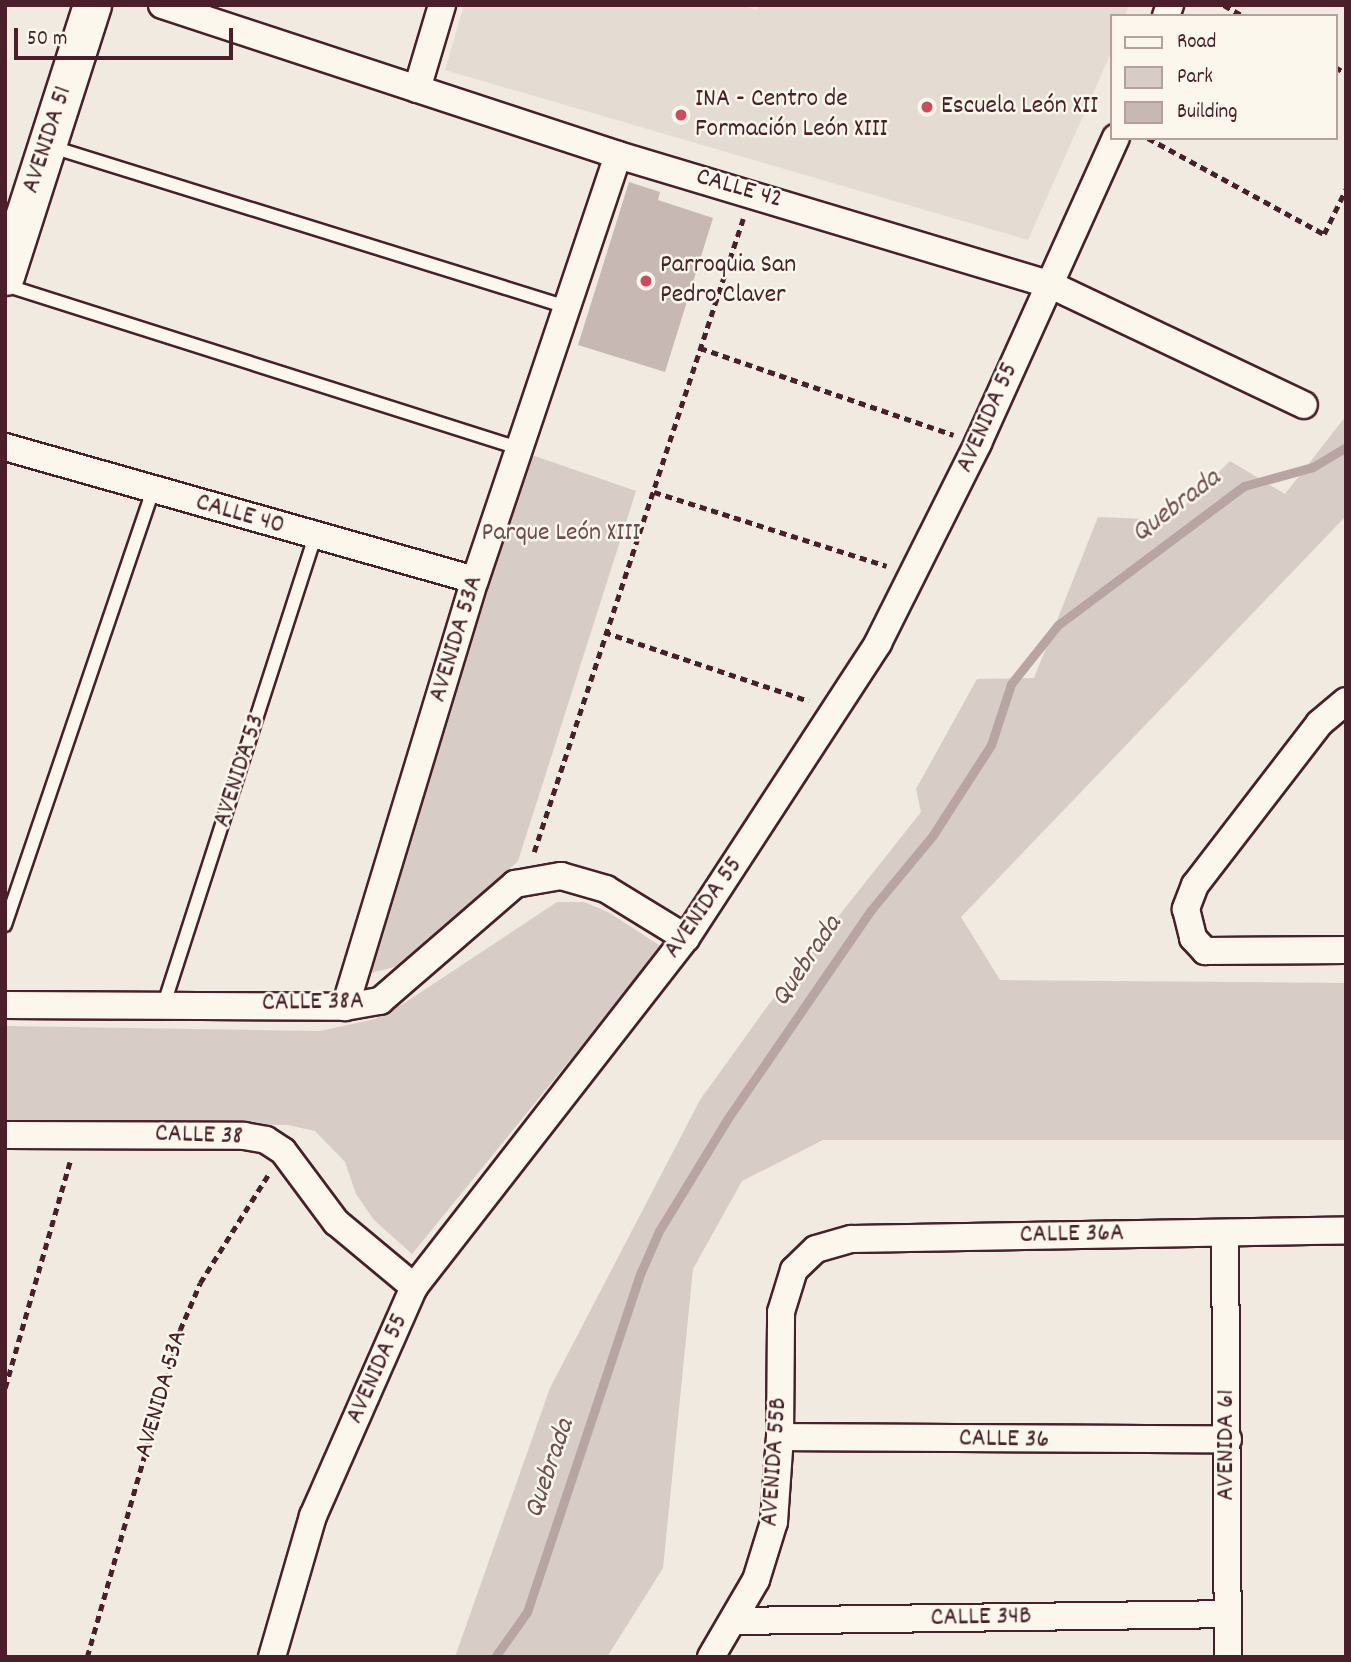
<!DOCTYPE html>
<meta charset="utf-8">
<style>
body{margin:0}
#map{position:relative;width:1351px;height:1662px;overflow:hidden;background:#f0eae0;font-family:Dekko,sans-serif}
div>[style]{position:absolute}
[style*='--x']{left:calc(var(--x)*1px);top:calc(var(--y)*1px);width:calc(var(--w)*1px);rotate:calc(var(--a)*1deg)}
.built>*{inset:0;background:#e4dbd2}
.green>*{inset:0;background:#d8ccc6}
.stream>*{height:9px;margin:-4.5px;padding:0 4.5px;transform-origin:4.5px;border-radius:4.5px;background:#b8a4a2}
.building>*{inset:0;background:#c8b8b3}
.path>*{height:4.5px;margin-top:-2.25px;transform-origin:0;background:repeating-linear-gradient(90deg,#4a1f2b 0 7px,transparent 0 12px)}
.roads{filter:drop-shadow(2px 0 #4a1f2b) drop-shadow(-2px 0 #4a1f2b) drop-shadow(0 2px #4a1f2b) drop-shadow(0 -2px #4a1f2b)}
.lane>*{height:12px;margin:-6px;padding:0 6px;transform-origin:6px;border-radius:6px;background:#fbf7ec}
.street>*{height:26px;margin:-13px;padding:0 13px;transform-origin:13px;border-radius:13px;background:#fbf7ec}
.secondary>*{height:37px;margin:-18.5px;padding:0 18.5px;transform-origin:18.5px;border-radius:18.5px;background:#fbf7ec}
.dots>*{width:19px;height:19px;translate:-50% -50%;box-sizing:border-box;border:4px solid #fbf7ec;border-radius:50%}
span{translate:-50% -50%;white-space:nowrap;text-align:center;line-height:1.15;-webkit-text-stroke:5px #fbf7ec;paint-order:stroke}
.poi-label{font-size:26px;color:#4a1f2b}
.left{translate:0 -50%;text-align:left}
.street-label{font-size:26px;color:#4a1f2b}
.park-label{font-size:26px;color:#6e4a52}
.water-label{font-size:28px;color:#704e55;font-style:italic}
.frame{position:absolute;inset:0;border:7px solid #4a1f2b;pointer-events:none}
.legend{position:absolute;left:1110px;top:14px;width:228px;height:126px;box-sizing:border-box;background:#fbf7ec;border:2px solid #b4a19f;margin:0;padding:9px 12px;list-style:none;font-size:21px;color:#4a1f2b}
.legend li{display:flex;align-items:center;gap:14px;height:35px}
.legend b{width:35px;border:2px solid #b4a19f}
.scale{position:absolute;left:14px;top:28px;width:219px;height:32px;box-sizing:border-box;border:4px solid #4a1f2b;border-top:0;padding-left:9px;font-size:21px;line-height:24px;white-space:nowrap;color:#4a1f2b;-webkit-text-stroke:5px #fbf7ec;paint-order:stroke}
</style>
<div id="map">
<div class="built">
<div style="clip-path:polygon(464px 5px,741px 5px,757px 10px,759px 5px,1129px 5px,1125px 16px,1111px 16px,1111px 53px,1028px 240px,445px 70px)"></div>
</div>
<div class="green">
<div style="clip-path:polygon(1346px 416px,1346px 516px,961px 917px,1000px 980px,1346px 983px,1346px 1140px,823px 1140px,742px 1181px,693px 1269px,663px 1568px,607px 1657px,455px 1657px,550px 1388px,700px 1100px,769px 1004px,921px 812px,916px 789px,977px 679px,1034px 678px,1098px 517px,1170px 520px,1230px 461px,1285px 494px)"></div>
<div style="clip-path:polygon(526px 453px,636px 491px,518px 861px,406px 964px,363px 975px)"></div>
<div style="clip-path:polygon(557px 902px,584px 902px,608px 912px,662px 947px,412px 1254px,374px 1220px,356px 1194px,345px 1162px,315px 1131px,288px 1125px,5px 1120px,5px 1026px,320px 1031px,375px 1019px,406px 1002px)"></div>
</div>
<div class="stream">
<div style="--x:495;--y:1657;--w:55;--a:-54.6"></div>
<div style="--x:527;--y:1612;--w:359;--a:-71.5"></div>
<div style="--x:641;--y:1272;--w:45;--a:-66.3"></div>
<div style="--x:659;--y:1231;--w:132;--a:-58.6"></div>
<div style="--x:728;--y:1118;--w:252;--a:-55.5"></div>
<div style="--x:871;--y:910;--w:97;--a:-50.4"></div>
<div style="--x:933;--y:835;--w:107;--a:-57.2"></div>
<div style="--x:991;--y:745;--w:64;--a:-71.8"></div>
<div style="--x:1011;--y:684;--w:75;--a:-51.5"></div>
<div style="--x:1058;--y:625;--w:232;--a:-36.8"></div>
<div style="--x:1244;--y:486;--w:72;--a:-15.4"></div>
<div style="--x:1313;--y:467;--w:39;--a:-31"></div>
</div>
<div class="building">
<div style="clip-path:polygon(629px 182px,660px 192px,658px 200px,713px 218px,665px 372px,578px 345px)"></div>
</div>
<div class="path">
<div style="--x:1224;--y:5;--w:22;--a:30"></div>
<div style="--x:1335;--y:67;--w:13;--a:29"></div>
<div style="--x:1148;--y:138;--w:200;--a:28.6"></div>
<div style="--x:1324;--y:234;--w:50;--a:-63.9"></div>
<div style="--x:700;--y:348;--w:268;--a:18.9"></div>
<div style="--x:654;--y:492;--w:244;--a:17.6"></div>
<div style="--x:604;--y:632;--w:216;--a:18.6"></div>
<div style="--x:534;--y:852;--w:667;--a:-71.73"></div>
<div style="--x:5;--y:1388;--w:235;--a:-74"></div>
<div style="--x:87;--y:1657;--w:340;--a:-74.1"></div>
<div style="--x:180;--y:1330;--w:51;--a:-66.9"></div>
<div style="--x:200;--y:1283;--w:128;--a:-57.8"></div>
</div>
<div class="roads">
<div class="lane">
<div style="--x:49;--y:146;--w:542;--a:17.27"></div>
<div style="--x:5;--y:285;--w:538;--a:17.63"></div>
<div style="--x:5;--y:925;--w:459;--a:-71.2"></div>
<div style="--x:164;--y:1004;--w:491;--a:-72.1"></div>
</div>
<div class="street">
<div style="--x:162;--y:5;--w:480;--a:18.2"></div>
<div style="--x:618;--y:155;--w:450;--a:16.7"></div>
<div style="--x:1049;--y:284;--w:282;--a:25.4"></div>
<div style="--x:1166;--y:16;--w:12;--a:-70"></div>
<div style="--x:417;--y:89;--w:88;--a:-73.4"></div>
<div style="--x:5;--y:447;--w:488;--a:15.8"></div>
<div style="--x:1346;--y:701;--w:35;--a:140"></div>
<div style="--x:1319;--y:724;--w:203;--a:127.6"></div>
<div style="--x:1195;--y:885;--w:26;--a:111"></div>
<div style="--x:1186;--y:909;--w:30;--a:76"></div>
<div style="--x:1193;--y:938;--w:18;--a:47"></div>
<div style="--x:1205;--y:951;--w:141;--a:-0.4"></div>
<div style="--x:5;--y:1005;--w:340;--a:0.3"></div>
<div style="--x:345;--y:1007;--w:36;--a:-10"></div>
<div style="--x:380;--y:1001;--w:179;--a:-40.9"></div>
<div style="--x:515;--y:884;--w:47;--a:-9.9"></div>
<div style="--x:561;--y:876;--w:47;--a:16.1"></div>
<div style="--x:606;--y:889;--w:94;--a:31.5"></div>
<div style="--x:345;--y:1007;--w:446;--a:-73.1"></div>
<div style="--x:475;--y:580;--w:448;--a:-71.4"></div>
<div style="--x:5;--y:1135;--w:239;--a:0.2"></div>
<div style="--x:244;--y:1136;--w:22;--a:10"></div>
<div style="--x:266;--y:1140;--w:20;--a:33"></div>
<div style="--x:283;--y:1151;--w:89;--a:53.3"></div>
<div style="--x:336;--y:1222;--w:102;--a:39.8"></div>
<div style="--x:1225;--y:1233;--w:424;--a:89.6"></div>
<div style="--x:780;--y:1437;--w:448;--a:0.3"></div>
<div style="--x:734;--y:1621;--w:494;--a:-0.8"></div>
<div style="--x:272;--y:1657;--w:147;--a:-73.8"></div>
<div style="--x:313;--y:1516;--w:250;--a:-66.2"></div>
<div style="--x:414;--y:1287;--w:442;--a:-52.1"></div>
<div style="--x:686;--y:938;--w:352;--a:-56.9"></div>
<div style="--x:878;--y:643;--w:224;--a:-63.4"></div>
<div style="--x:978;--y:443;--w:335;--a:-65.7"></div>
<div style="--x:711;--y:1657;--w:89;--a:-59.7"></div>
<div style="--x:756;--y:1580;--w:61;--a:-72.8"></div>
<div style="--x:774;--y:1522;--w:85;--a:-86"></div>
<div style="--x:780;--y:1437;--w:125;--a:-89.5"></div>
<div style="--x:781;--y:1312;--w:44;--a:-72.8"></div>
<div style="--x:794;--y:1270;--w:30;--a:-44"></div>
<div style="--x:816;--y:1249;--w:37;--a:-16"></div>
<div style="--x:852;--y:1239;--w:494;--a:-1"></div>
</div>
<div class="secondary">
<div style="--x:5;--y:276;--w:285;--a:-72.2"></div>
</div>
</div>
<div class="dots">
<div style="left:927px;top:107px;background:#d1495b"></div>
<div style="left:681px;top:115px;background:#d1495b"></div>
<div style="left:646px;top:281px;background:#d1495b"></div>
</div>
<div class="poi-label">
<span class="left" style="left:695px;top:115px">INA - Centro de<br>Formación León XIII</span>
<span class="left" style="left:941px;top:107px">Escuela León XII</span>
<span class="left" style="left:660px;top:281px">Parroquia San<br>Pedro Claver</span>
</div>
<div class="street-label">
<span style="left:48px;top:140px;rotate:-72deg">AVENIDA 51</span>
<span style="left:739px;top:189px;rotate:16deg">CALLE 42</span>
<span style="left:988px;top:418px;rotate:-66deg">AVENIDA 55</span>
<span style="left:240px;top:515px;rotate:16deg">CALLE 40</span>
<span style="left:457px;top:639px;rotate:-73deg">AVENIDA 53A</span>
<span style="left:240px;top:771px;rotate:-72deg">AVENIDA 53</span>
<span style="left:704px;top:908px;rotate:-55deg">AVENIDA 55</span>
<span style="left:313px;top:1003px;rotate:-1deg">CALLE 38A</span>
<span style="left:199px;top:1136px;rotate:2deg">CALLE 38</span>
<span style="left:1072px;top:1235px;rotate:-1deg">CALLE 36A</span>
<span style="left:378px;top:1369px;rotate:-66deg">AVENIDA 55</span>
<span style="left:162px;top:1394px;rotate:-74deg">AVENIDA 53A</span>
<span style="left:1004px;top:1440px;rotate:1deg">CALLE 36</span>
<span style="left:1227px;top:1445px;rotate:-90deg">AVENIDA 61</span>
<span style="left:775px;top:1462px;rotate:-86deg">AVENIDA 55B</span>
<span style="left:981px;top:1618px;rotate:-1deg">CALLE 34B</span>
</div>
<div class="park-label">
<span style="left:561px;top:534px">Parque León XIII</span>
</div>
<div class="water-label">
<span style="left:1177px;top:507px;rotate:-37deg">Quebrada</span>
<span style="left:808px;top:962px;rotate:-56deg">Quebrada</span>
<span style="left:551px;top:1469px;rotate:-71deg">Quebrada</span>
</div>
<div class="frame"></div>
<ul class="legend">
<li><b style="height:9px;background:#fbf7ec"></b>Road</li>
<li><b style="height:19px;background:#d8ccc6"></b>Park</li>
<li><b style="height:19px;background:#c8b8b3"></b>Building</li>
</ul>
<div class="scale">50 m</div>
</div>
